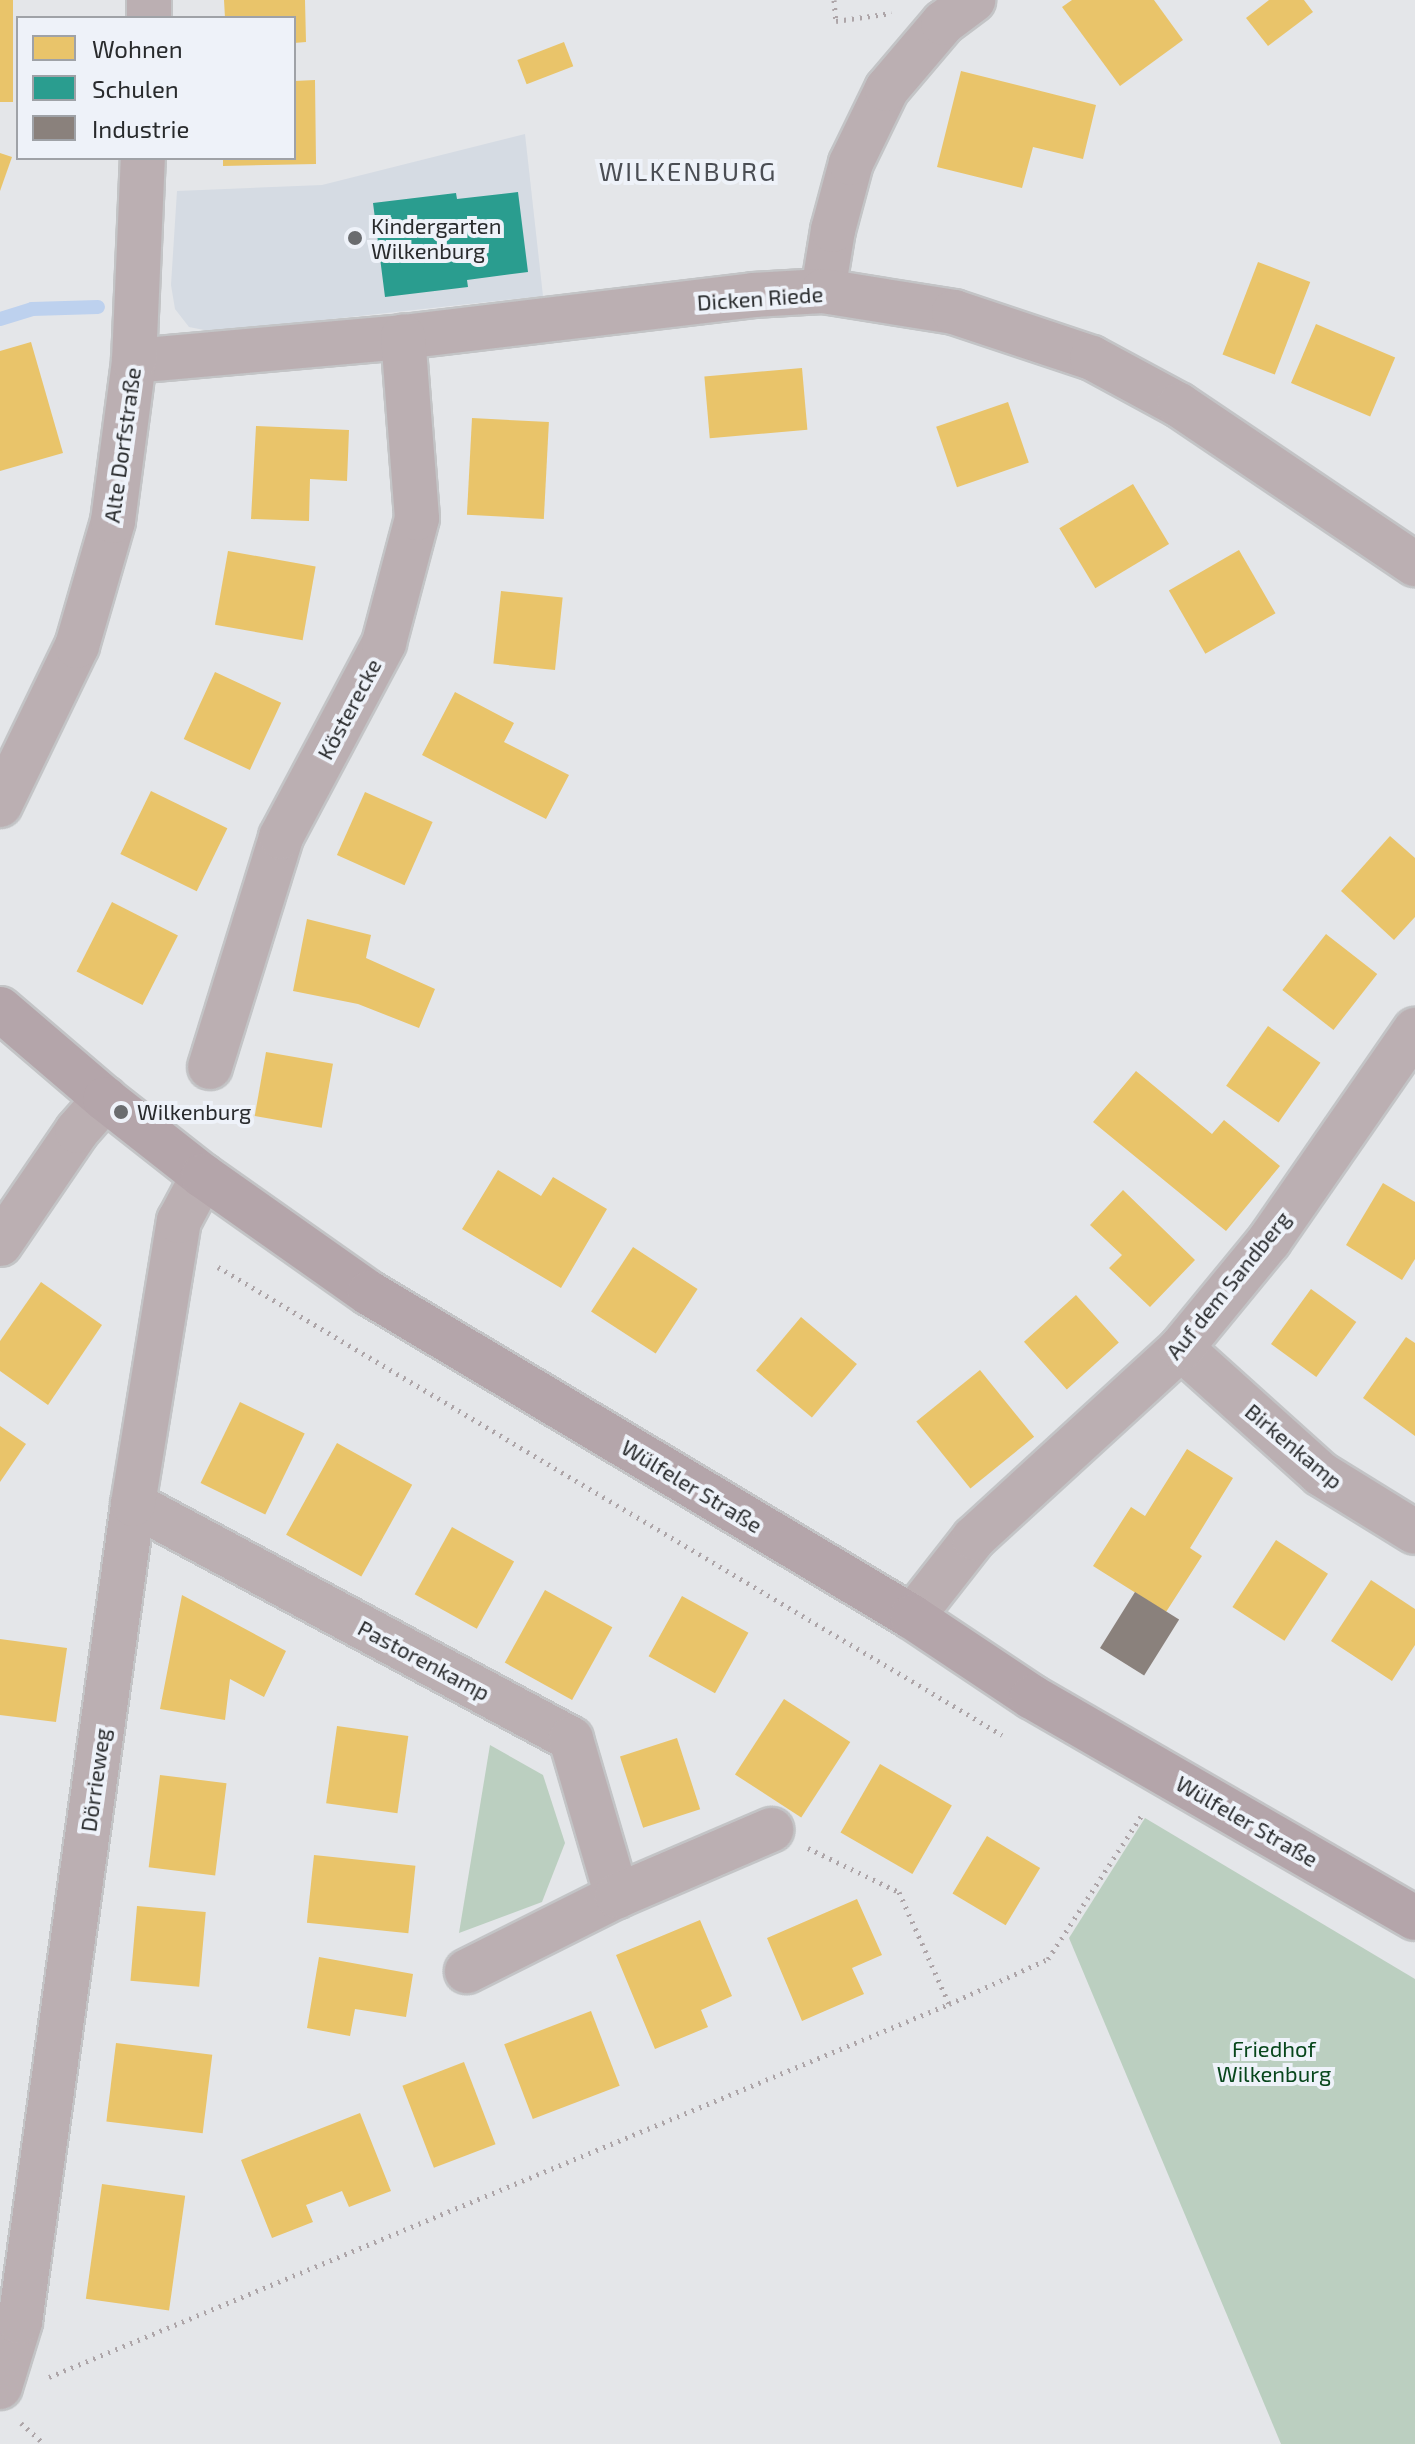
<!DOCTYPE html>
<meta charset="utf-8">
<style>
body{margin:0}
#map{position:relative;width:1415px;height:2444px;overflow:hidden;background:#e4e6e9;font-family:"Exo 2",sans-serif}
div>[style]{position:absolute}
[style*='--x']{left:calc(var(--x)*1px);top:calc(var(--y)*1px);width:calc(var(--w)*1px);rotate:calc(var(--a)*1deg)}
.built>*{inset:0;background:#d5dbe3}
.green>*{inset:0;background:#bbcfc0}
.homes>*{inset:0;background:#e9c46a;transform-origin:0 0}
.schools>*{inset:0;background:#2a9d8f}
.industry>*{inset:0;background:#8a817c;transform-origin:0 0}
.stream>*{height:14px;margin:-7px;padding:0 7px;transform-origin:7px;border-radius:7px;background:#bdd1ee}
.path>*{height:5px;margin-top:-2.5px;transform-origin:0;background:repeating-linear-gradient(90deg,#ada5a8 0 2px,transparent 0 8px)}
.roads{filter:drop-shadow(2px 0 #c3c4c6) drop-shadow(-2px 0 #c3c4c6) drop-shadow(0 2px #c3c4c6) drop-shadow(0 -2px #c3c4c6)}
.minor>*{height:44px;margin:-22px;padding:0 22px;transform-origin:22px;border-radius:22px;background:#bbafb2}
.major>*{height:44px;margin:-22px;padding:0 22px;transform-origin:22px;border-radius:22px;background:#b4a5aa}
.dots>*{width:22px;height:22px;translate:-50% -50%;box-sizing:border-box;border:4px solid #eef2f9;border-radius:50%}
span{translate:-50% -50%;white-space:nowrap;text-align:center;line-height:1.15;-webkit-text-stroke:8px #eef2f9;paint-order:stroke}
.poi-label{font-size:22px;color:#292b2d}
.left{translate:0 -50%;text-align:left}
.street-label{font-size:22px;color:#292b2d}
.park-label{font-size:22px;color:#08471c}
.quarter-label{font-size:26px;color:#4b4e54;letter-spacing:2px}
.legend{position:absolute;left:16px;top:16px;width:280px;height:144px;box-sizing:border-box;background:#eef2f9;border:2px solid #9fa2a7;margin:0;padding:10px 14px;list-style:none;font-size:24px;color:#292b2d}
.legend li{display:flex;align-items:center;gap:16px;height:40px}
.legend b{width:40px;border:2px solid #9fa2a7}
</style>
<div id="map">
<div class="built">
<div style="clip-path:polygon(525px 134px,543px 296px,214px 332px,189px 327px,175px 309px,171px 285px,177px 191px,322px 185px)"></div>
</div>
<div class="green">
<div style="clip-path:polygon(490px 1745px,543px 1775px,565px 1843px,542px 1902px,459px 1933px)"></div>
<div style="clip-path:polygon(1145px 1818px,1415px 1979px,1415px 2444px,1281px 2444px,1069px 1938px)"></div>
</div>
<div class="homes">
<div style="left:0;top:0;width:13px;height:102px"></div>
<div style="clip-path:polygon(224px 0,305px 0,306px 42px,294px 43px,294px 18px,225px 18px)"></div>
<div style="clip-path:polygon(1072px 0,1154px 0,1183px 40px,1120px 86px,1062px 7px)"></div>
<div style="clip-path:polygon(1269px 0,1304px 0,1313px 12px,1268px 46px,1246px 18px)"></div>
<div style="left:564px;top:42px;width:26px;height:50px;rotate:69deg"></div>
<div style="clip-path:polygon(961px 71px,1096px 105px,1083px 159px,1033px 147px,1022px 188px,937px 167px)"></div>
<div style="clip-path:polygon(315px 80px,316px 164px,223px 166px,223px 158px,294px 158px,294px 81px)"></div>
<div style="clip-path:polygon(0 153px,12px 157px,0 191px)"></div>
<div style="left:1258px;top:262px;width:56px;height:99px;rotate:21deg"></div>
<div style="left:1316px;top:324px;width:86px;height:64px;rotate:23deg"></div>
<div style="clip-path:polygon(31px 342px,63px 453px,0 471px,0 351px)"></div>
<div style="left:802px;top:368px;width:62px;height:98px;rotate:85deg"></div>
<div style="left:1008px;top:402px;width:64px;height:76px;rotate:71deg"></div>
<div style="left:472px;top:418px;width:77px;height:97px;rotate:3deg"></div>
<div style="clip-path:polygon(256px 426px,349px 430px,347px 481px,310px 479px,309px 521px,251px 519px)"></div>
<div style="left:1133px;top:484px;width:70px;height:86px;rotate:59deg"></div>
<div style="left:1239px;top:550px;width:73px;height:81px;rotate:60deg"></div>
<div style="left:228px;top:551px;width:89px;height:75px;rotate:10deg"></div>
<div style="left:501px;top:591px;width:62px;height:73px;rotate:6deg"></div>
<div style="left:215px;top:672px;width:73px;height:74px;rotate:25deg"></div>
<div style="clip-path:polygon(455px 692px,514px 723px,504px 742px,569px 775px,546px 819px,422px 755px)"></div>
<div style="left:151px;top:791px;width:85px;height:70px;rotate:26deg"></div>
<div style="left:365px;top:792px;width:74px;height:69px;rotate:24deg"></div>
<div style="clip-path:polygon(1390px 836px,1415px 858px,1415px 917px,1394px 940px,1341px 891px)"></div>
<div style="left:112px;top:902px;width:74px;height:78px;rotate:27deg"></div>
<div style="clip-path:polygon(307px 919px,371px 935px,366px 958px,435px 989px,419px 1028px,358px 1004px,293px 991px)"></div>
<div style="left:1326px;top:934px;width:65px;height:71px;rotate:38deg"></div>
<div style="left:1268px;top:1026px;width:64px;height:73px;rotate:35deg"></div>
<div style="left:266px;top:1052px;width:68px;height:65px;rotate:10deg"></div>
<div style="clip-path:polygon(1136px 1071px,1212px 1134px,1224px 1120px,1280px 1166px,1226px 1231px,1093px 1122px)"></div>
<div style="clip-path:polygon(498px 1170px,541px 1196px,553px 1177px,607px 1209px,561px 1288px,462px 1229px)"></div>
<div style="clip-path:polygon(1383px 1183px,1415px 1202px,1415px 1259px,1402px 1280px,1346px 1245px)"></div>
<div style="clip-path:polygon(1123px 1190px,1195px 1260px,1150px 1307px,1109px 1268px,1122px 1255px,1090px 1225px)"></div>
<div style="left:633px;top:1247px;width:77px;height:77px;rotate:33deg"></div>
<div style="clip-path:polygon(41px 1282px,102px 1325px,48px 1405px,0 1371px,0 1341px)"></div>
<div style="left:1311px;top:1289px;width:56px;height:68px;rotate:36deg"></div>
<div style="left:1076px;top:1295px;width:64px;height:70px;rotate:48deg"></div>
<div style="left:801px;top:1317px;width:73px;height:70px;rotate:40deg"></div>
<div style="clip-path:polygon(1406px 1337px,1415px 1343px,1415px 1436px,1363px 1398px)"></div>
<div style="left:980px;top:1370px;width:86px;height:82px;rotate:51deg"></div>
<div style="left:240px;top:1402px;width:72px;height:90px;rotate:26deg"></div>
<div style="clip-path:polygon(0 1426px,26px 1444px,0 1482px)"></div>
<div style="left:337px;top:1443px;width:86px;height:105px;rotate:29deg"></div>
<div style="clip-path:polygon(1187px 1449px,1233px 1478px,1190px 1548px,1202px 1556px,1166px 1612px,1093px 1566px,1131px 1507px,1145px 1516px)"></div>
<div style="left:452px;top:1527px;width:71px;height:77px;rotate:29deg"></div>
<div style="left:1276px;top:1540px;width:62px;height:80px;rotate:33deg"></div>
<div style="clip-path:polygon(1371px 1580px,1415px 1609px,1415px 1645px,1392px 1681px,1331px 1641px)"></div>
<div style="left:545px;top:1590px;width:77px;height:83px;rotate:29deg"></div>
<div style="clip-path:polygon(182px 1595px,286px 1651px,264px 1697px,230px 1679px,225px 1720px,160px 1709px)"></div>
<div style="left:682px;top:1596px;width:76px;height:69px;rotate:29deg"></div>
<div style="clip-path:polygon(0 1639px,67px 1648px,56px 1722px,0 1715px)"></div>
<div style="left:784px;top:1699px;width:79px;height:90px;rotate:33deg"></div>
<div style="left:337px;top:1726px;width:72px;height:78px;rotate:8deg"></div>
<div style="left:677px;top:1738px;width:75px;height:60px;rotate:72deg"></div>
<div style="left:880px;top:1764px;width:83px;height:79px;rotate:30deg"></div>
<div style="left:160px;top:1775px;width:67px;height:93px;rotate:7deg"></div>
<div style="left:987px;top:1836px;width:62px;height:67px;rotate:31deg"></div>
<div style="left:314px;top:1855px;width:102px;height:68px;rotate:6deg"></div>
<div style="clip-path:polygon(857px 1899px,882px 1955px,852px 1968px,864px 1994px,802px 2021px,767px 1938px)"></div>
<div style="left:137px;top:1906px;width:69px;height:75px;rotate:5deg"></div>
<div style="clip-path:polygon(700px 1920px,732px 1996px,701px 2010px,708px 2027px,655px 2049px,616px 1955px)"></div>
<div style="clip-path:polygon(319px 1957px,413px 1974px,406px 2017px,355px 2009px,350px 2036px,307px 2028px)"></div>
<div style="left:591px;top:2011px;width:80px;height:93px;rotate:69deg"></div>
<div style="left:116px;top:2043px;width:97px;height:79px;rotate:7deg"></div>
<div style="left:464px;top:2062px;width:88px;height:66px;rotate:69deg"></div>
<div style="clip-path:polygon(360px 2113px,391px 2191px,349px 2207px,342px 2191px,306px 2205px,313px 2222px,272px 2238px,241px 2160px)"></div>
<div style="left:102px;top:2184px;width:84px;height:116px;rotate:8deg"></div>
</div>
<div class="schools">
<div style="clip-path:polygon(518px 192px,528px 272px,467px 280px,468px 287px,385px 297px,373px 203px,456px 193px,457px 199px)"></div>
</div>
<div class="industry">
<div style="left:1135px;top:1592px;width:52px;height:66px;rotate:32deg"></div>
</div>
<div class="stream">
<div style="--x:0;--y:319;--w:34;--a:-17"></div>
<div style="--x:32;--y:309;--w:66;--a:-1.7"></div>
</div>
<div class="path">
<div style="--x:834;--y:0;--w:21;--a:85"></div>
<div style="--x:836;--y:21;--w:56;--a:-8.3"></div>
<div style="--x:218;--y:1267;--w:913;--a:30.83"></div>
<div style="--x:808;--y:1848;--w:101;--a:25.8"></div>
<div style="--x:899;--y:1892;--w:123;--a:65.9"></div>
<div style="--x:49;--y:2377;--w:974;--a:-22.51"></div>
<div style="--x:949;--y:2004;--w:109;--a:-24.4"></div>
<div style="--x:1048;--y:1959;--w:174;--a:-56.9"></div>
<div style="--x:21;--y:2423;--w:31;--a:42"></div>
</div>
<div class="roads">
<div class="minor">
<div style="--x:149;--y:18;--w:18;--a:-90"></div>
<div style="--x:823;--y:291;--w:62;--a:-80.7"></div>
<div style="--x:833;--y:230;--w:69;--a:-75"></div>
<div style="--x:851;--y:163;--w:82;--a:-64.1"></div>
<div style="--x:887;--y:89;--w:87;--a:-49.7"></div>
<div style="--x:943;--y:23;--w:38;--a:-37"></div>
<div style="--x:134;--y:361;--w:270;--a:-5.1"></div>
<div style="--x:403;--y:337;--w:353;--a:-6.8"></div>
<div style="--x:753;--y:295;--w:70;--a:-3.3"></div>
<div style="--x:823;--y:291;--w:133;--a:9.1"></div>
<div style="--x:954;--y:312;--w:145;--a:18.4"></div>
<div style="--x:1092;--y:358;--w:99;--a:28.4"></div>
<div style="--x:1179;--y:405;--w:285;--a:34"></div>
<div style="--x:0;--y:805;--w:177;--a:-64.2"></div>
<div style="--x:77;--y:646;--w:130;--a:-73.9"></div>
<div style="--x:113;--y:521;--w:161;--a:-82.5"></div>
<div style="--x:134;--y:361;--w:203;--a:-87.5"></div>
<div style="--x:210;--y:1067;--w:241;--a:-72.8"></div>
<div style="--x:281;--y:837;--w:220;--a:-62"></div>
<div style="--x:384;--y:643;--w:129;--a:-75.2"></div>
<div style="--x:417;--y:518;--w:182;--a:-94.4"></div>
<div style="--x:0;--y:1244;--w:137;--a:-55.7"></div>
<div style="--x:77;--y:1131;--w:43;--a:-48.8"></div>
<div style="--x:1181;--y:1348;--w:188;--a:42"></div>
<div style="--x:1321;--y:1474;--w:110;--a:31.7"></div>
<div style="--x:133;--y:1504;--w:497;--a:28.2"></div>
<div style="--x:571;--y:1739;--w:164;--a:73.7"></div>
<div style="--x:617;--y:1896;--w:168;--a:153.4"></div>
<div style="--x:912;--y:1617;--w:100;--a:-51.9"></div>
<div style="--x:974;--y:1538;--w:281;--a:-42.5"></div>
<div style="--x:1181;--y:1348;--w:139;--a:-50.6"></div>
<div style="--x:1269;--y:1241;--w:257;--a:-55.3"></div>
<div style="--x:617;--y:1896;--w:168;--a:-23.2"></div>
<div style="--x:0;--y:2387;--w:68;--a:-72.9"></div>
<div style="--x:20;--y:2322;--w:826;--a:-82.13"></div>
<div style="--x:133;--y:1504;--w:287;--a:-80.8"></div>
<div style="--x:179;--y:1221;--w:51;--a:-61.9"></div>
</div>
<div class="major">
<div style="--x:0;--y:1009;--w:138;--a:40.6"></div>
<div style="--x:105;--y:1099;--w:125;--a:38.2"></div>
<div style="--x:203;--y:1176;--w:203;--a:35.2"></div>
<div style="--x:369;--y:1293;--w:632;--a:30.82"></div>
<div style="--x:912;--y:1617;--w:144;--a:33.7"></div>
<div style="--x:1032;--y:1697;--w:442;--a:30"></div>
</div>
</div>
<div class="dots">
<div style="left:355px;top:238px;background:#6a6c6f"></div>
<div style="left:121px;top:1112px;background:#6a6c6f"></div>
</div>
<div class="poi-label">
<span class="left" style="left:371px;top:238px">Kindergarten<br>Wilkenburg</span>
<span class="left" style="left:137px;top:1112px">Wilkenburg</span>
</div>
<div class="street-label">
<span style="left:760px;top:298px;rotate:-4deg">Dicken Riede</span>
<span style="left:122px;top:445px;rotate:-82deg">Alte Dorfstraße</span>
<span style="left:349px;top:709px;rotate:-62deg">Kösterecke</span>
<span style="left:1228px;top:1285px;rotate:-51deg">Auf dem Sandberg</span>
<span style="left:1294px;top:1446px;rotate:40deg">Birkenkamp</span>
<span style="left:692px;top:1486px;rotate:31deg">Wülfeler Straße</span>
<span style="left:424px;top:1660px;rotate:28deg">Pastorenkamp</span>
<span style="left:95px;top:1780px;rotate:-82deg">Dörrieweg</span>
<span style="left:1247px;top:1821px;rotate:30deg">Wülfeler Straße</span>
</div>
<div class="park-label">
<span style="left:1274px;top:2061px">Friedhof<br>Wilkenburg</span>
</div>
<div class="quarter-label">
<span style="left:688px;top:171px">WILKENBURG</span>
</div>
<ul class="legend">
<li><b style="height:22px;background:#e9c46a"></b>Wohnen</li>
<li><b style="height:22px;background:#2a9d8f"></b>Schulen</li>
<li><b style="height:22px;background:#8a817c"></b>Industrie</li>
</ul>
</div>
